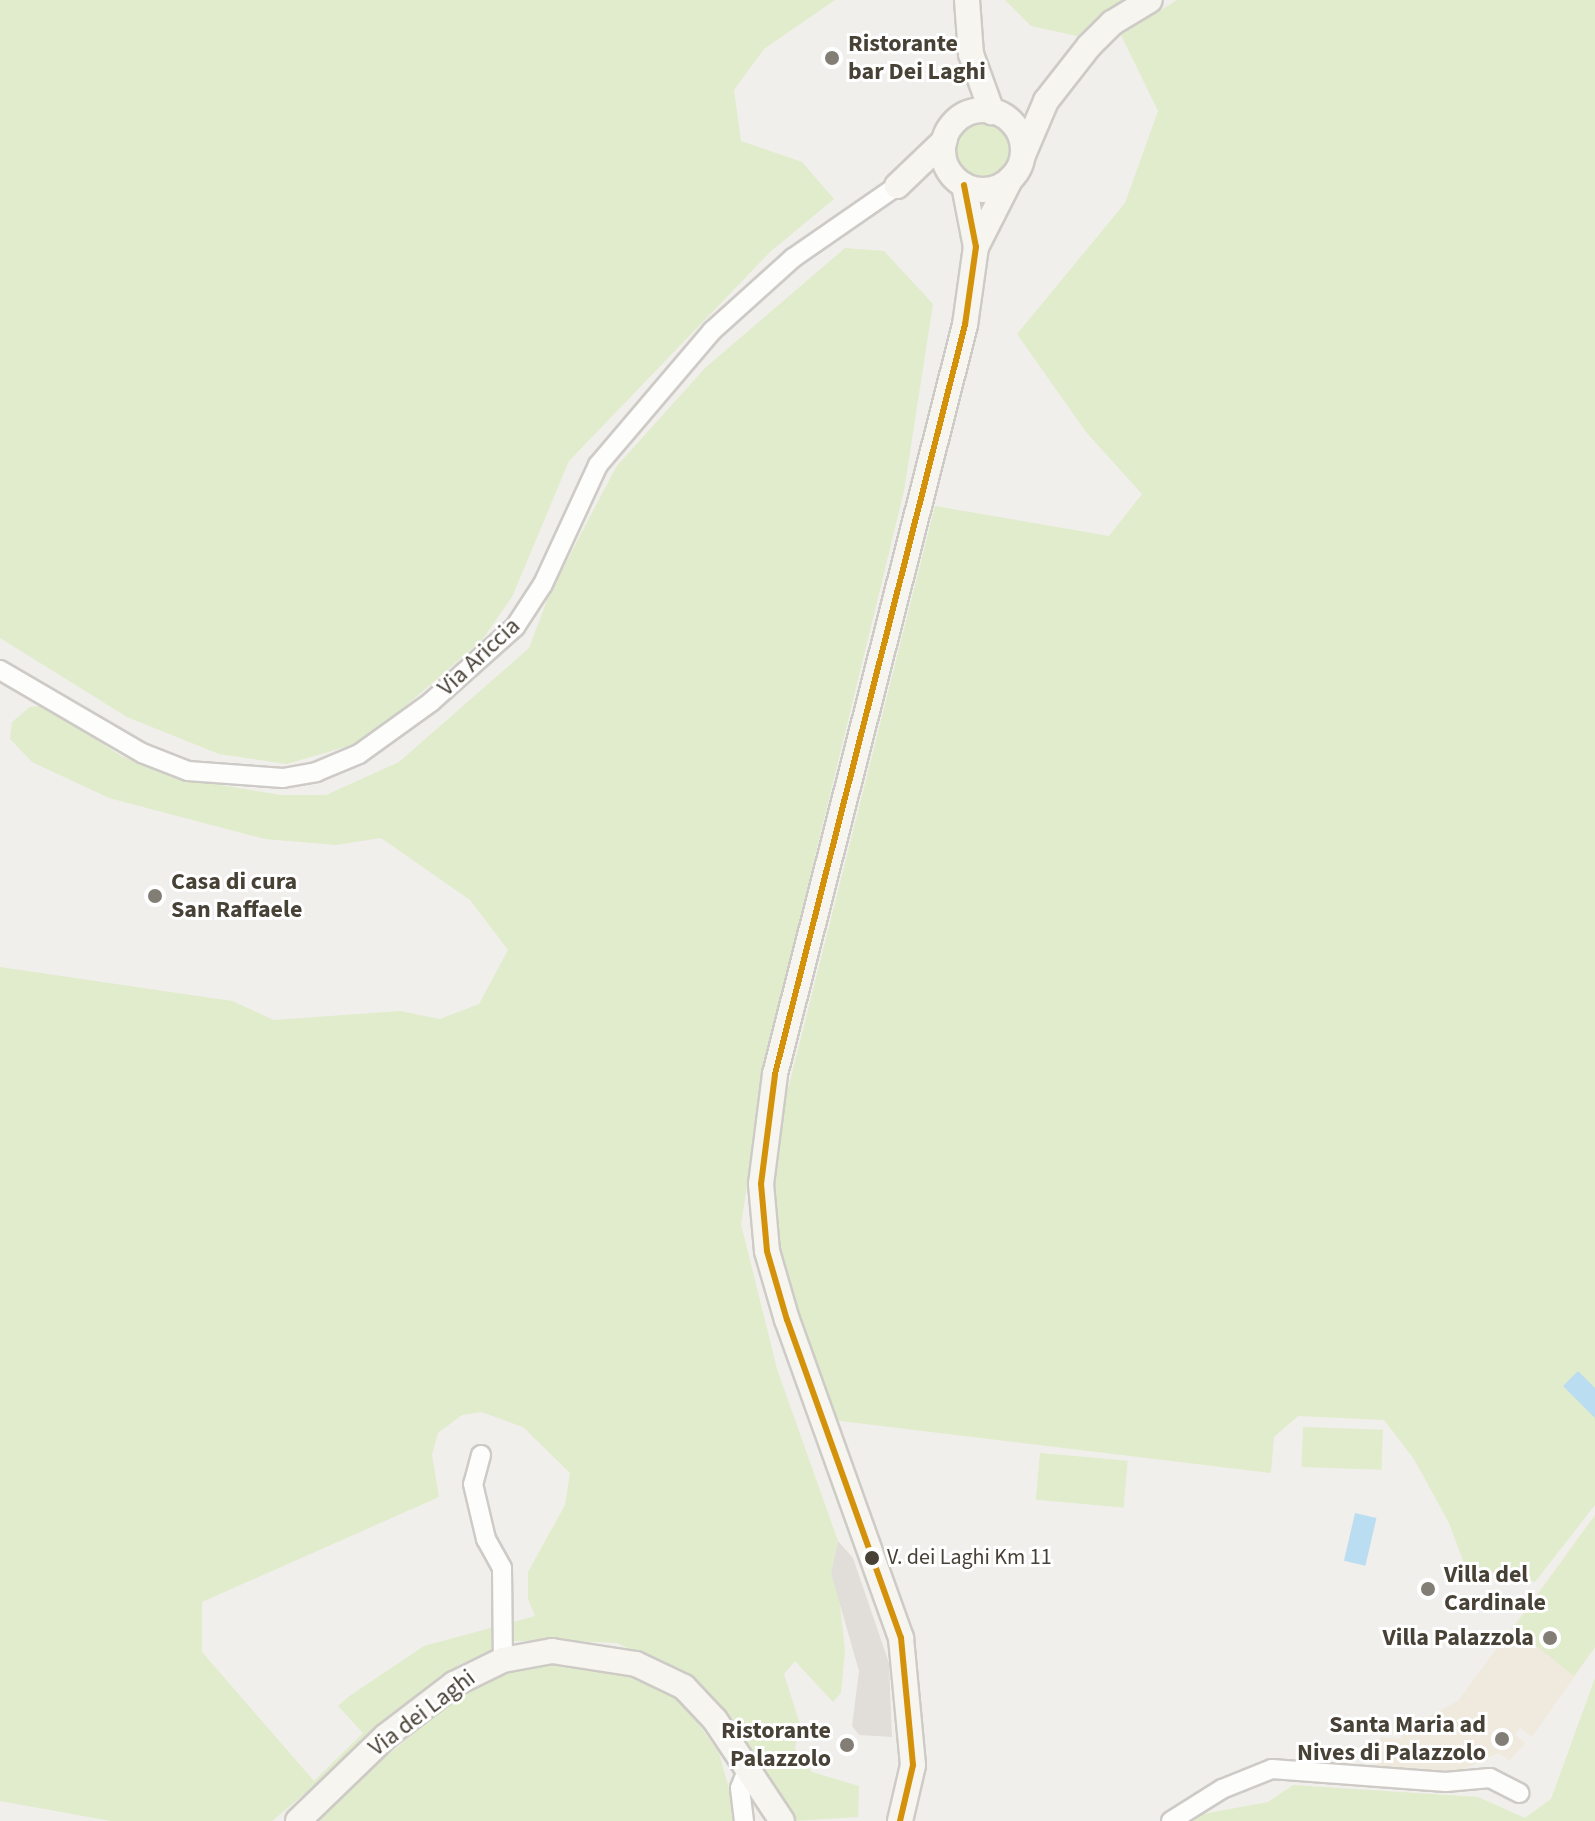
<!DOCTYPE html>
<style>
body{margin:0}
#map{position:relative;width:1595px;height:1821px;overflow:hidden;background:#f1efeb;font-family:"Source Sans 3",sans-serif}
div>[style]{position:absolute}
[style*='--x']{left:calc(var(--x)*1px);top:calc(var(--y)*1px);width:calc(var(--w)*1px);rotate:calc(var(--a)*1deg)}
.education>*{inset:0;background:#efeadd}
.green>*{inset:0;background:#e0eccb;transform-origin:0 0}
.round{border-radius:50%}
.parking>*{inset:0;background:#e1deda}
.water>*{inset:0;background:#baddf1;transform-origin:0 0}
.roads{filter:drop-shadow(2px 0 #cecbc7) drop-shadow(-2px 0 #cecbc7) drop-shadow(0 2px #cecbc7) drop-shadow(0 -2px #cecbc7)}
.street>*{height:18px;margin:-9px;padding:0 9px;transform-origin:9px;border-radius:9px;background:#fdfdfc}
.secondary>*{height:24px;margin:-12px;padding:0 12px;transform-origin:12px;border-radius:12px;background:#f7f5ef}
.secondary>.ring{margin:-12px;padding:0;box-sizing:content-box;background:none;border:24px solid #f7f5ef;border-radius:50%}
.bus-1>*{height:6px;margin:-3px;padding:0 3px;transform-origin:3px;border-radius:3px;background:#d4920b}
.dots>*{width:22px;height:22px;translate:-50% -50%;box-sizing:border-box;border:4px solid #fff;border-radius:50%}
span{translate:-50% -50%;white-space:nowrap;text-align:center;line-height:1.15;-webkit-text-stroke:6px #fff;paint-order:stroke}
.bus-label{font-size:22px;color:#484136}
.left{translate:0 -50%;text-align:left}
.poi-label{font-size:24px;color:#484136;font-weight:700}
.right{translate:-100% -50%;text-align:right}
.street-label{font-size:24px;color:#484136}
</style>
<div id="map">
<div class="education">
<div style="clip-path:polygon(1595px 1515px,1595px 1647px,1532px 1737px,1520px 1728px,1515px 1735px,1525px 1743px,1509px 1761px,1499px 1753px,1453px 1774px,1377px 1768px,1380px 1737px,1401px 1739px,1403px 1730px,1458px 1701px)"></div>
</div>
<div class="green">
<div style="clip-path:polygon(0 0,835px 0,764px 49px,734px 90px,741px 141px,802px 162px,834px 199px,770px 252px,569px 461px,512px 597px,482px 640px,365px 741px,287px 764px,219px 754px,127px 717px,0 638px)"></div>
<div style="clip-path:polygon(1005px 0,1127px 0,1077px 36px,1031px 26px)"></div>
<div style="clip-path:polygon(1177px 0,1595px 0,1595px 1505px,1535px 1582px,1465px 1566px,1449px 1523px,1414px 1459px,1384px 1420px,1298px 1416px,1274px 1437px,1271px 1473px,832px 1420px,773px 1236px,771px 1180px,781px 1117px,935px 506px,1109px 536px,1142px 494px,1086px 432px,1017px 334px,1125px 203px,1158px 111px,1121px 35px)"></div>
<div class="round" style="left:953px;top:119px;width:62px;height:62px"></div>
<div style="clip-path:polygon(evenodd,845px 248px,884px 251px,933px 304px,904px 491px,769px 1045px,741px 1224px,777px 1369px,838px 1541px,831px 1573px,838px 1587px,845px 1650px,841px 1693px,833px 1702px,795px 1661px,784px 1674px,800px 1724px,795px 1749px,812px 1772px,859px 1786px,858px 1817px,792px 1821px,668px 1667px,617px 1643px,572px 1641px,514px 1641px,460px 1664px,272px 1821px,111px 1821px,0 1801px,0 967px,232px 1001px,274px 1020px,400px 1011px,440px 1019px,479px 1004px,508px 950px,470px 900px,381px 838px,336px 845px,265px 839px,109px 798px,32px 762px,10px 739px,12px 722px,30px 707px,45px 705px,121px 756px,172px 777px,281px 795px,326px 795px,399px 762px,529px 648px,549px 595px,616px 467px,705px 368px,845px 248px,481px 1412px,523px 1427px,570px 1473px,565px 1505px,528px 1572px,528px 1599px,535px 1616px,424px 1646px,348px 1697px,338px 1706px,363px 1733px,314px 1781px,202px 1652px,202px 1602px,439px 1497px,432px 1455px,438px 1433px,462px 1415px,481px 1412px)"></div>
<div style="left:1303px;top:1427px;width:80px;height:40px;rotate:2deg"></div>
<div style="left:1040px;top:1453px;width:88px;height:47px;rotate:5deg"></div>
<div style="clip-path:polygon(1595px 1515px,1595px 1647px,1574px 1676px,1514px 1628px)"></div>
<div style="clip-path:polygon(531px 1664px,608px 1667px,680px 1697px,719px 1753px,738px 1821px,310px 1821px,460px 1694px,491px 1677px)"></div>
<div style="clip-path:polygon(1595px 1678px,1595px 1821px,1194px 1821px,1203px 1814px,1268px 1802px,1293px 1785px,1478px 1797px,1525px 1818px,1551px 1799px)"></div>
</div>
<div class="parking">
<div style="clip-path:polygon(838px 1541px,853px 1558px,889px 1663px,892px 1737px,859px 1735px,852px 1726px,859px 1671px,831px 1573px)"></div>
</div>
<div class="water">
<div style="clip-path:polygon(1578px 1371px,1595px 1388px,1595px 1418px,1563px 1386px)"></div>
<div style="left:1355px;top:1513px;width:22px;height:49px;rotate:13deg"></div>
</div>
<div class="roads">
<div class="street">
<div style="--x:0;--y:670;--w:164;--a:30.3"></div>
<div style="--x:142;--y:753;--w:49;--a:21.4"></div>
<div style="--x:188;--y:771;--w:95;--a:4.2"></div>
<div style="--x:283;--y:778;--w:34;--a:-10"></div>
<div style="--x:316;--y:772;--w:47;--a:-22.7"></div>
<div style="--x:359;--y:754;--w:89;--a:-35.8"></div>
<div style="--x:431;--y:702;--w:113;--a:-41.8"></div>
<div style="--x:515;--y:627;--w:51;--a:-56.9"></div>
<div style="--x:543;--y:584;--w:131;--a:-65.2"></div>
<div style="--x:598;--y:465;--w:176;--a:-49.6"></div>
<div style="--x:712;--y:331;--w:109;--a:-42"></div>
<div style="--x:793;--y:258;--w:126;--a:-34.7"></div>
<div style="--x:481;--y:1455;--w:30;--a:105"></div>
<div style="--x:473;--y:1484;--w:57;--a:76.7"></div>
<div style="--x:486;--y:1539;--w:33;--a:61"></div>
<div style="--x:502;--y:1568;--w:92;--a:89.4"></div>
<div style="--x:744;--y:1821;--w:33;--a:-97"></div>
<div style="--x:740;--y:1788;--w:22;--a:-68"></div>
<div style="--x:1171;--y:1821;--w:60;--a:-32.1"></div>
<div style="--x:1222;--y:1789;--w:54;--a:-21.8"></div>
<div style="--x:1272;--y:1769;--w:174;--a:4.3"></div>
<div style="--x:1446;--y:1782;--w:44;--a:-5.2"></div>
<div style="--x:1490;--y:1778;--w:33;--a:27"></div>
</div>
<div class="secondary">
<div style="--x:967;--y:0;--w:54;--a:85.8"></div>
<div style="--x:971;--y:54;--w:62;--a:70.1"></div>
<div class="ring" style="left:943px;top:110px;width:56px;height:56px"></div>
<div style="--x:1023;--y:155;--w:59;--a:-66.9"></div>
<div style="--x:1046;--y:101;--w:70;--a:-52"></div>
<div style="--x:1089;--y:46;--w:33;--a:-45"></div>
<div style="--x:1112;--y:23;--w:44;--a:-31.2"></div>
<div style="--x:897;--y:186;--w:66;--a:-43.8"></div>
<div style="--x:976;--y:247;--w:77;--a:-63.1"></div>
<div style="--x:298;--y:1821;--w:122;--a:-44"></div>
<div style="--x:386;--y:1736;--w:86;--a:-37.4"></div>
<div style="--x:454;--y:1684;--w:55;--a:-26.1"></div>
<div style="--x:503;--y:1660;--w:50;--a:-10.4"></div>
<div style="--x:552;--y:1651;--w:85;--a:8.8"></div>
<div style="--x:636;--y:1664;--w:53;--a:25.6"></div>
<div style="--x:684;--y:1687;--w:45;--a:46.8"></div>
<div style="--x:715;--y:1720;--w:121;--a:56.4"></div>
<div style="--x:900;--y:1821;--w:57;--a:-76.9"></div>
<div style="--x:913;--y:1765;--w:128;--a:-95.4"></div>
<div style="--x:901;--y:1638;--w:338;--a:-109.7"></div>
<div style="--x:787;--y:1320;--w:72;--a:-106.2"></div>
<div style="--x:767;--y:1251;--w:67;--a:-95.1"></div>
<div style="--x:761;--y:1184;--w:111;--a:-82.7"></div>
<div style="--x:775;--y:1074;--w:773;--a:-75.77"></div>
<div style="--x:965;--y:325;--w:79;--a:-82"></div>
<div style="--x:976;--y:247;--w:63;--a:-101"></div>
</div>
</div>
<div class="bus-1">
<div style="--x:900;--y:1821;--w:57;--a:-76.9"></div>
<div style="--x:913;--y:1765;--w:128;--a:-95.4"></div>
<div style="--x:901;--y:1638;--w:338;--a:-109.7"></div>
<div style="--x:787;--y:1320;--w:72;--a:-106.2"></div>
<div style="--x:767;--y:1251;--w:67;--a:-95.1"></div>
<div style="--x:761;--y:1184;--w:111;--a:-82.7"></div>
<div style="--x:775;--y:1074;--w:773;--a:-75.77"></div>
<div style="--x:965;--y:325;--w:79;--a:-82"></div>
<div style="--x:976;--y:247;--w:63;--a:-101"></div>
</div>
<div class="dots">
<div style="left:832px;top:58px;background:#837e75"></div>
<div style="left:155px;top:896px;background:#837e75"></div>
<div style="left:872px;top:1558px;background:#484136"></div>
<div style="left:1428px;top:1589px;background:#837e75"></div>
<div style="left:1550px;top:1638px;background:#837e75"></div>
<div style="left:1502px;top:1739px;background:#837e75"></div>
<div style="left:847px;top:1745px;background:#837e75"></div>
</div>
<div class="bus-label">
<span class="left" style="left:887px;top:1558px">V. dei Laghi Km 11</span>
</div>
<div class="poi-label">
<span class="left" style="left:848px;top:58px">Ristorante<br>bar Dei Laghi</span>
<span class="left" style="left:171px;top:896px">Casa di cura<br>San Raffaele</span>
<span class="left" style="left:1444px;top:1589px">Villa del<br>Cardinale</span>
<span class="right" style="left:1534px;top:1638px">Villa Palazzola</span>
<span class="right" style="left:1486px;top:1739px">Santa Maria ad<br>Nives di Palazzolo</span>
<span class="right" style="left:831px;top:1745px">Ristorante<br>Palazzolo</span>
</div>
<div class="street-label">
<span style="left:479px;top:657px;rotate:-43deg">Via Ariccia</span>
<span style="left:422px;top:1713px;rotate:-37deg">Via dei Laghi</span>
</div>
</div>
